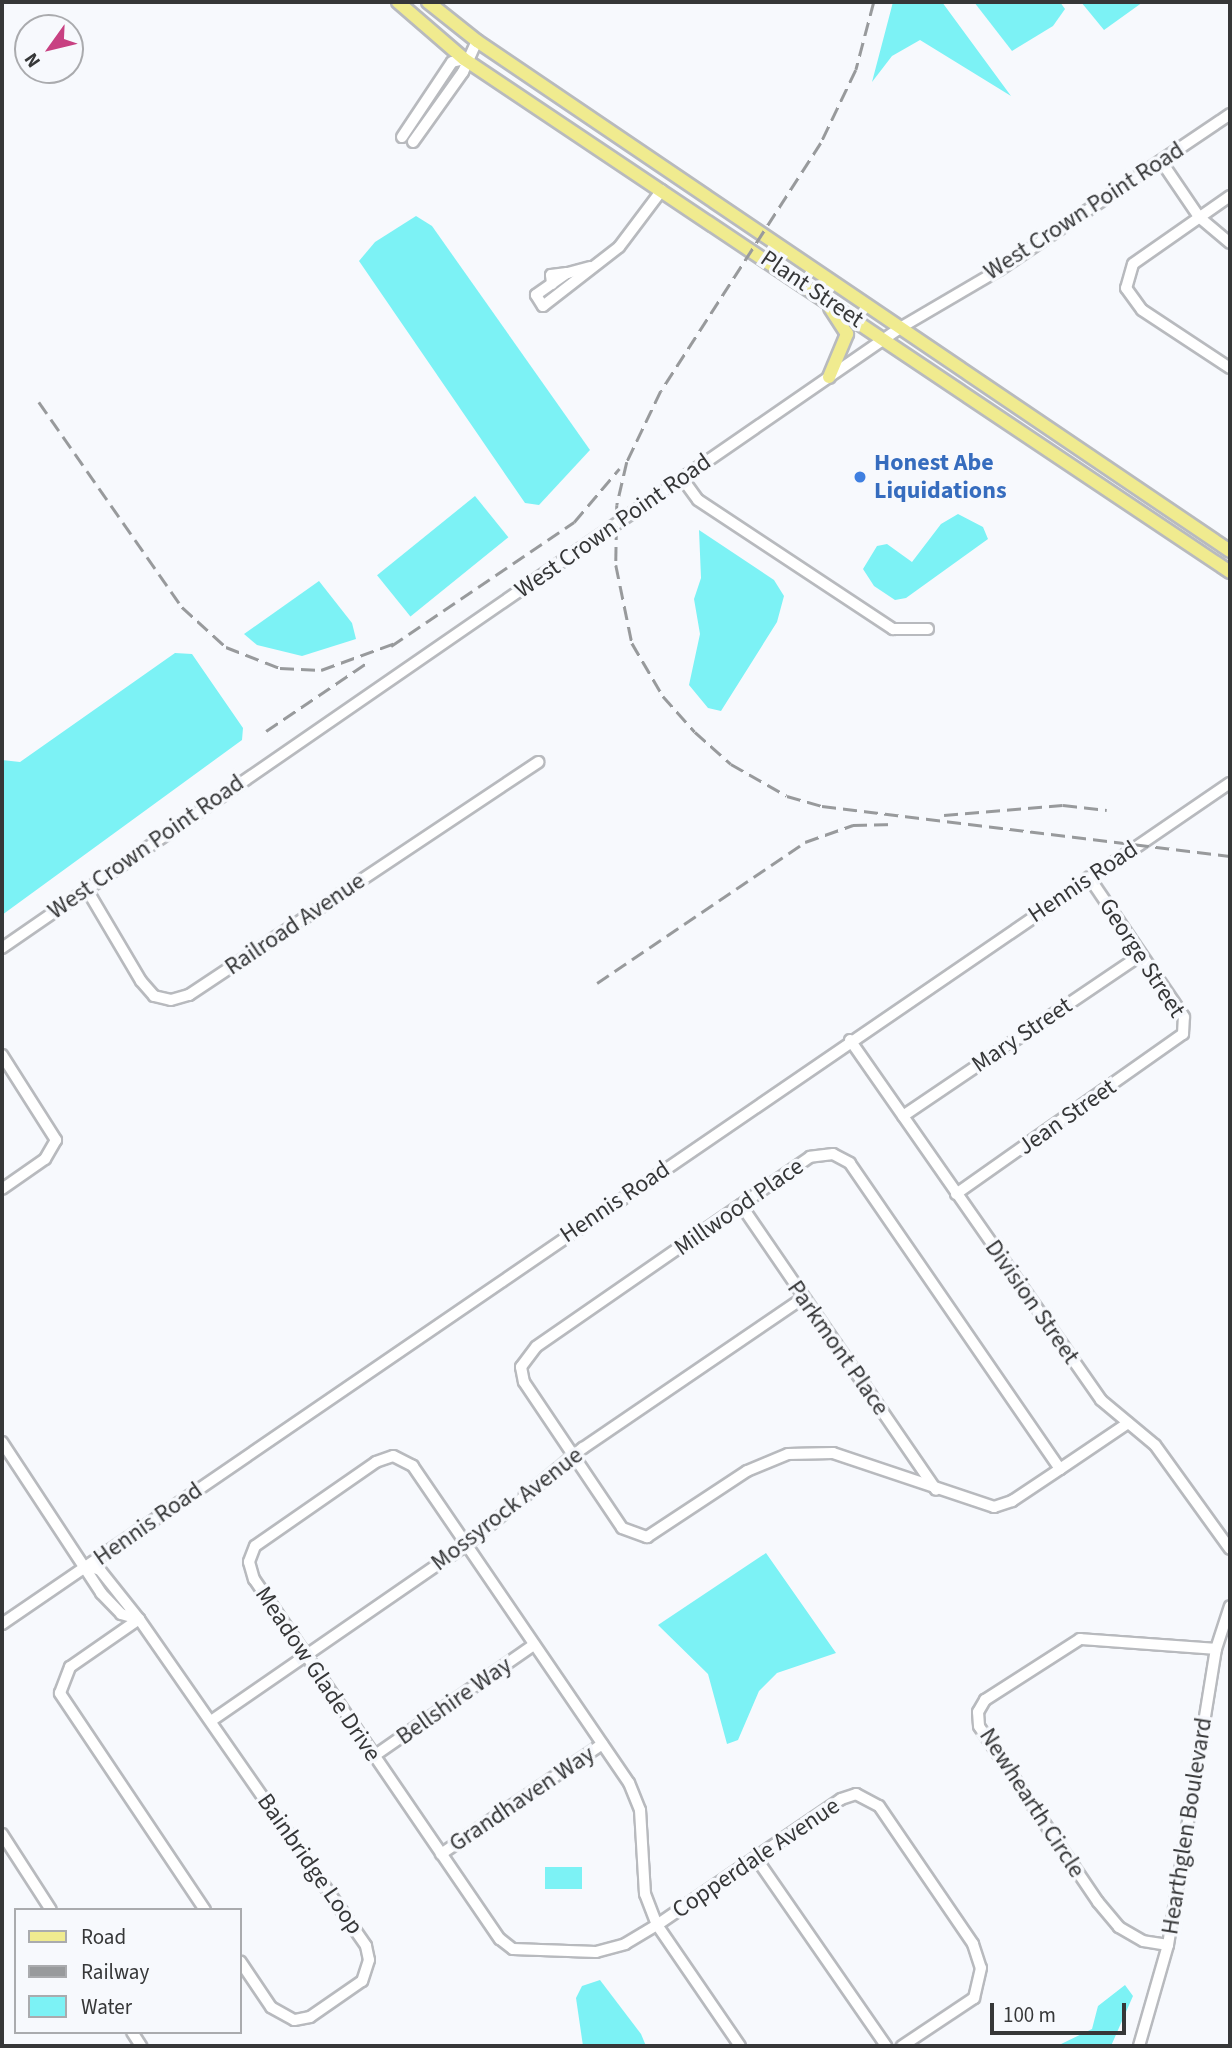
<!DOCTYPE html>
<style>
body{margin:0}
#map{position:relative;width:1232px;height:2048px;overflow:hidden;background:#f7f9fd;font-family:"Source Sans 3",sans-serif}
div>[style]{position:absolute}
[style*='--x']{left:calc(var(--x)*1px);top:calc(var(--y)*1px);width:calc(var(--w)*1px);rotate:calc(var(--a)*1deg)}
.water>*{inset:0;background:#7cf2f5;transform-origin:0 0}
.roads{filter:drop-shadow(2px 0 #b8babe) drop-shadow(-2px 0 #b8babe) drop-shadow(0 2px #b8babe) drop-shadow(0 -2px #b8babe)}
.minor>*{height:10px;margin:-5px;padding:0 5px;transform-origin:5px;border-radius:5px;background:#fff}
.major>*{height:12px;margin:-6px;padding:0 6px;transform-origin:6px;border-radius:6px;background:#f0eb8f}
.rail>*{height:2.5px;margin-top:-1.25px;transform-origin:0;background:repeating-linear-gradient(90deg,#989a9c 0 14px,transparent 0 21px)}
.dots>*{width:19px;height:19px;translate:-50% -50%;box-sizing:border-box;border:4px solid #f7f9fd;border-radius:50%}
span{translate:-50% -50%;white-space:nowrap;text-align:center;line-height:1.15;-webkit-text-stroke:7px #f7f9fd;paint-order:stroke}
.street-label{font-size:24px;color:#363738}
.shop-label{font-size:24px;color:#366cbe;font-weight:700}
.left{translate:0 -50%;text-align:left}
.frame{position:absolute;inset:0;border:4px solid #363738;pointer-events:none}
.legend{position:absolute;left:14px;top:1908px;width:228px;height:126px;box-sizing:border-box;background:#f7f9fd;border:2px solid #aaabae;margin:0;padding:9px 12px;list-style:none;font-size:21px;color:#363738}
.legend li{display:flex;align-items:center;gap:14px;height:35px}
.legend b{width:35px;border:2px solid #aaabae}
.north{position:absolute;left:14px;top:14px;width:70px;height:70px;box-sizing:border-box;background:#f7f9fd;border:2px solid #aaabae;border-radius:50%;rotate:236deg;font-size:19px;font-weight:700;line-height:28px;text-align:center;color:#363738}
.north::after{content:'';display:block;margin:auto;width:24px;height:32px;background:#c84182;clip-path:polygon(50% 0,100% 100%,50% 72%,0 100%)}
.scale{position:absolute;left:990px;top:2003px;width:136px;height:32px;box-sizing:border-box;border:4px solid #363738;border-top:0;padding-left:9px;font-size:21px;line-height:24px;white-space:nowrap;color:#363738;-webkit-text-stroke:5px #f7f9fd;paint-order:stroke}
</style>
<div id="map">
<div class="water">
<div style="clip-path:polygon(893px 2px,942px 2px,1011px 96px,920px 40px,892px 56px,872px 82px)"></div>
<div style="clip-path:polygon(974px 2px,1060px 2px,1065px 9px,1053px 26px,1012px 51px)"></div>
<div style="clip-path:polygon(1081px 2px,1143px 2px,1104px 30px)"></div>
<div style="clip-path:polygon(416px 216px,432px 226px,590px 450px,539px 505px,525px 503px,359px 261px,375px 242px)"></div>
<div style="left:475px;top:496px;width:53px;height:126px;rotate:51deg"></div>
<div style="clip-path:polygon(958px 514px,983px 527px,988px 539px,906px 598px,895px 600px,874px 586px,863px 569px,877px 546px,887px 544px,912px 562px,941px 524px)"></div>
<div style="clip-path:polygon(699px 530px,774px 580px,784px 596px,777px 622px,721px 711px,708px 708px,689px 685px,700px 634px,694px 599px,701px 578px)"></div>
<div style="clip-path:polygon(319px 581px,352px 623px,356px 639px,302px 656px,257px 645px,244px 634px)"></div>
<div style="clip-path:polygon(175px 653px,192px 654px,243px 728px,242px 740px,2px 915px,2px 760px,20px 762px)"></div>
<div style="clip-path:polygon(766px 1553px,836px 1653px,777px 1673px,759px 1691px,738px 1740px,727px 1744px,708px 1674px,658px 1625px)"></div>
<div style="left:545px;top:1867px;width:37px;height:22px"></div>
<div style="clip-path:polygon(600px 1980px,641px 2034px,646px 2046px,583px 2046px,576px 1998px,582px 1986px)"></div>
<div style="clip-path:polygon(1125px 1985px,1133px 1996px,1111px 2046px,1057px 2046px,1092px 2029px,1098px 2006px)"></div>
</div>
<div class="roads">
<div class="minor">
<div style="--x:402;--y:137;--w:90;--a:-56.3"></div>
<div style="--x:452;--y:62;--w:12;--a:-14"></div>
<div style="--x:413;--y:142;--w:86;--a:-54.5"></div>
<div style="--x:463;--y:72;--w:34;--a:-66"></div>
<div style="--x:1161;--y:161;--w:68;--a:55.8"></div>
<div style="--x:1199;--y:217;--w:40;--a:40"></div>
<div style="--x:1230;--y:196;--w:118;--a:145"></div>
<div style="--x:1133;--y:264;--w:25;--a:106"></div>
<div style="--x:1126;--y:288;--w:27;--a:54"></div>
<div style="--x:1142;--y:310;--w:105;--a:33.4"></div>
<div style="--x:590;--y:267;--w:24;--a:165"></div>
<div style="--x:567;--y:273;--w:38;--a:145"></div>
<div style="--x:536;--y:295;--w:13;--a:58"></div>
<div style="--x:543;--y:306;--w:96;--a:-37.8"></div>
<div style="--x:619;--y:247;--w:71;--a:-53"></div>
<div style="--x:552;--y:284;--w:9;--a:-96"></div>
<div style="--x:551;--y:275;--w:16;--a:-7"></div>
<div style="--x:682;--y:478;--w:27;--a:54"></div>
<div style="--x:698;--y:500;--w:234;--a:33.5"></div>
<div style="--x:893;--y:629;--w:35;--a:0"></div>
<div style="--x:86;--y:888;--w:108;--a:59.4"></div>
<div style="--x:141;--y:981;--w:20;--a:49"></div>
<div style="--x:154;--y:996;--w:17;--a:13"></div>
<div style="--x:171;--y:1000;--w:19;--a:-16"></div>
<div style="--x:189;--y:995;--w:420;--a:-33.7"></div>
<div style="--x:2;--y:948;--w:1091;--a:-34.62"></div>
<div style="--x:900;--y:328;--w:115;--a:-30.4"></div>
<div style="--x:999;--y:270;--w:279;--a:-34"></div>
<div style="--x:850;--y:1040;--w:439;--a:55.1"></div>
<div style="--x:1101;--y:1400;--w:70;--a:39.8"></div>
<div style="--x:1155;--y:1445;--w:128;--a:54.2"></div>
<div style="--x:2;--y:1055;--w:101;--a:57.6"></div>
<div style="--x:56;--y:1140;--w:22;--a:120"></div>
<div style="--x:45;--y:1159;--w:52;--a:145.1"></div>
<div style="--x:903;--y:1116;--w:287;--a:-34.1"></div>
<div style="--x:956;--y:1194;--w:278;--a:-35.2"></div>
<div style="--x:1183;--y:1034;--w:17;--a:-87"></div>
<div style="--x:1184;--y:1017;--w:169;--a:-124.2"></div>
<div style="--x:741;--y:1205;--w:345;--a:55.6"></div>
<div style="--x:2;--y:1442;--w:181;--a:56.7"></div>
<div style="--x:101;--y:1593;--w:29;--a:46"></div>
<div style="--x:121;--y:1614;--w:19;--a:16"></div>
<div style="--x:1060;--y:1469;--w:371;--a:-124.5"></div>
<div style="--x:850;--y:1163;--w:19;--a:-152"></div>
<div style="--x:833;--y:1154;--w:23;--a:173"></div>
<div style="--x:810;--y:1157;--w:333;--a:145.3"></div>
<div style="--x:536;--y:1347;--w:25;--a:127"></div>
<div style="--x:521;--y:1367;--w:15;--a:79"></div>
<div style="--x:524;--y:1382;--w:176;--a:56.1"></div>
<div style="--x:622;--y:1528;--w:27;--a:20"></div>
<div style="--x:647;--y:1537;--w:120;--a:-33.4"></div>
<div style="--x:747;--y:1471;--w:44;--a:-22.5"></div>
<div style="--x:788;--y:1454;--w:45;--a:-1.3"></div>
<div style="--x:833;--y:1453;--w:170;--a:18.5"></div>
<div style="--x:994;--y:1507;--w:19;--a:-18"></div>
<div style="--x:1012;--y:1501;--w:58;--a:-33.7"></div>
<div style="--x:1060;--y:1469;--w:82;--a:-34.1"></div>
<div style="--x:88;--y:1566;--w:13;--a:18"></div>
<div style="--x:100;--y:1570;--w:63;--a:51.5"></div>
<div style="--x:2;--y:1624;--w:1488;--a:-34.41"></div>
<div style="--x:211;--y:1721;--w:310;--a:-34.6"></div>
<div style="--x:466;--y:1545;--w:152;--a:-39.7"></div>
<div style="--x:583;--y:1448;--w:266;--a:-34.3"></div>
<div style="--x:374;--y:1756;--w:195;--a:-34.8"></div>
<div style="--x:2;--y:1834;--w:90;--a:57.2"></div>
<div style="--x:441;--y:1854;--w:195;--a:-34.3"></div>
<div style="--x:756;--y:1858;--w:229;--a:55.3"></div>
<div style="--x:205;--y:1910;--w:261;--a:-123.8"></div>
<div style="--x:60;--y:1693;--w:28;--a:-69"></div>
<div style="--x:70;--y:1667;--w:84;--a:-34.8"></div>
<div style="--x:139;--y:1619;--w:398;--a:55.2"></div>
<div style="--x:366;--y:1946;--w:14;--a:78"></div>
<div style="--x:369;--y:1960;--w:22;--a:108"></div>
<div style="--x:362;--y:1981;--w:63;--a:145.3"></div>
<div style="--x:310;--y:2017;--w:16;--a:169"></div>
<div style="--x:294;--y:2020;--w:26;--a:-151"></div>
<div style="--x:271;--y:2007;--w:55;--a:-124"></div>
<div style="--x:1168;--y:1945;--w:25;--a:-171"></div>
<div style="--x:1143;--y:1941;--w:28;--a:-150"></div>
<div style="--x:1119;--y:1927;--w:33;--a:-130"></div>
<div style="--x:1098;--y:1902;--w:212;--a:-124.1"></div>
<div style="--x:979;--y:1726;--w:14;--a:-94"></div>
<div style="--x:978;--y:1712;--w:14;--a:-60"></div>
<div style="--x:985;--y:1700;--w:113;--a:-32.7"></div>
<div style="--x:1080;--y:1639;--w:136;--a:4.2"></div>
<div style="--x:132;--y:2032;--w:17;--a:57"></div>
<div style="--x:740;--y:2046;--w:147;--a:-124.4"></div>
<div style="--x:657;--y:1925;--w:33;--a:-111"></div>
<div style="--x:645;--y:1894;--w:84;--a:-93.4"></div>
<div style="--x:640;--y:1810;--w:29;--a:-112"></div>
<div style="--x:629;--y:1783;--w:384;--a:-124.3"></div>
<div style="--x:413;--y:1466;--w:22;--a:-153"></div>
<div style="--x:393;--y:1456;--w:18;--a:161"></div>
<div style="--x:376;--y:1462;--w:147;--a:145.2"></div>
<div style="--x:255;--y:1546;--w:17;--a:111"></div>
<div style="--x:249;--y:1562;--w:18;--a:74"></div>
<div style="--x:254;--y:1579;--w:436;--a:55.7"></div>
<div style="--x:500;--y:1939;--w:16;--a:38"></div>
<div style="--x:513;--y:1949;--w:83;--a:2.1"></div>
<div style="--x:596;--y:1952;--w:30;--a:-15"></div>
<div style="--x:625;--y:1944;--w:37;--a:-31"></div>
<div style="--x:657;--y:1925;--w:223;--a:-34.4"></div>
<div style="--x:841;--y:1799;--w:16;--a:-18"></div>
<div style="--x:856;--y:1794;--w:26;--a:28"></div>
<div style="--x:879;--y:1806;--w:167;--a:55.7"></div>
<div style="--x:973;--y:1944;--w:25;--a:72"></div>
<div style="--x:981;--y:1968;--w:31;--a:103"></div>
<div style="--x:974;--y:1998;--w:87;--a:146.3"></div>
<div style="--x:1139;--y:2046;--w:105;--a:-74"></div>
<div style="--x:1168;--y:1945;--w:300;--a:-80.8"></div>
<div style="--x:1216;--y:1649;--w:45;--a:-72"></div>
</div>
<div class="major">
<div style="--x:398;--y:2;--w:87;--a:40.8"></div>
<div style="--x:464;--y:59;--w:922;--a:33.81"></div>
<div style="--x:428;--y:2;--w:63;--a:38.5"></div>
<div style="--x:477;--y:41;--w:909;--a:34.11"></div>
<div style="--x:829;--y:377;--w:47;--a:-67.3"></div>
<div style="--x:847;--y:334;--w:31;--a:-123"></div>
</div>
</div>
<div class="rail">
<div style="--x:874;--y:2;--w:70;--a:104.8"></div>
<div style="--x:856;--y:70;--w:81;--a:115.6"></div>
<div style="--x:821;--y:143;--w:295;--a:122.8"></div>
<div style="--x:661;--y:391;--w:79;--a:115.6"></div>
<div style="--x:627;--y:462;--w:44;--a:103.1"></div>
<div style="--x:617;--y:505;--w:60;--a:91"></div>
<div style="--x:616;--y:565;--w:80;--a:78.4"></div>
<div style="--x:632;--y:643;--w:61;--a:59.7"></div>
<div style="--x:663;--y:696;--w:48;--a:48.4"></div>
<div style="--x:695;--y:732;--w:48;--a:41.6"></div>
<div style="--x:731;--y:764;--w:64;--a:29.7"></div>
<div style="--x:787;--y:796;--w:36;--a:16"></div>
<div style="--x:822;--y:806;--w:411;--a:7"></div>
<div style="--x:39;--y:402;--w:250;--a:55.1"></div>
<div style="--x:182;--y:607;--w:59;--a:42.3"></div>
<div style="--x:226;--y:647;--w:58;--a:21.3"></div>
<div style="--x:280;--y:668;--w:41;--a:2.8"></div>
<div style="--x:321;--y:670;--w:82;--a:-20"></div>
<div style="--x:391;--y:646;--w:221;--a:-34.1"></div>
<div style="--x:574;--y:522;--w:70;--a:-49.7"></div>
<div style="--x:266;--y:731;--w:120;--a:-34.1"></div>
<div style="--x:944;--y:815;--w:119;--a:-4.8"></div>
<div style="--x:1063;--y:805;--w:44;--a:6.5"></div>
<div style="--x:597;--y:983;--w:251;--a:-34.1"></div>
<div style="--x:805;--y:842;--w:51;--a:-19.5"></div>
<div style="--x:853;--y:825;--w:42;--a:-1.4"></div>
</div>
<div class="dots">
<div style="left:860px;top:477px;background:#3f7fe0"></div>
</div>
<div class="street-label">
<span style="left:1084px;top:211px;rotate:-33deg">West Crown Point Road</span>
<span style="left:812px;top:289px;rotate:34deg">Plant Street</span>
<span style="left:613px;top:526px;rotate:-35deg">West Crown Point Road</span>
<span style="left:146px;top:847px;rotate:-35deg">West Crown Point Road</span>
<span style="left:1083px;top:882px;rotate:-34deg">Hennis Road</span>
<span style="left:295px;top:924px;rotate:-34deg">Railroad Avenue</span>
<span style="left:1142px;top:958px;rotate:57deg">George Street</span>
<span style="left:1022px;top:1035px;rotate:-34deg">Mary Street</span>
<span style="left:1067px;top:1117px;rotate:-35deg">Jean Street</span>
<span style="left:615px;top:1202px;rotate:-34deg">Hennis Road</span>
<span style="left:739px;top:1207px;rotate:-35deg">Millwood Place</span>
<span style="left:1032px;top:1302px;rotate:55deg">Division Street</span>
<span style="left:838px;top:1348px;rotate:55deg">Parkmont Place</span>
<span style="left:507px;top:1509px;rotate:-38deg">Mossyrock Avenue</span>
<span style="left:148px;top:1524px;rotate:-35deg">Hennis Road</span>
<span style="left:318px;top:1674px;rotate:56deg">Meadow Glade Drive</span>
<span style="left:454px;top:1701px;rotate:-35deg">Bellshire Way</span>
<span style="left:522px;top:1799px;rotate:-34deg">Grandhaven Way</span>
<span style="left:1032px;top:1803px;rotate:57deg">Newhearth Circle</span>
<span style="left:1187px;top:1826px;rotate:-81deg">Hearthglen Boulevard</span>
<span style="left:756px;top:1858px;rotate:-34deg">Copperdale Avenue</span>
<span style="left:310px;top:1864px;rotate:55deg">Bainbridge Loop</span>
</div>
<div class="shop-label">
<span class="left" style="left:874px;top:477px">Honest Abe<br>Liquidations</span>
</div>
<div class="frame"></div>
<ul class="legend">
<li><b style="height:9px;background:#f0eb8f"></b>Road</li>
<li><b style="height:9px;background:#989a9c"></b>Railway</li>
<li><b style="height:19px;background:#7cf2f5"></b>Water</li>
</ul>
<div class="north">N</div>
<div class="scale">100 m</div>
</div>
